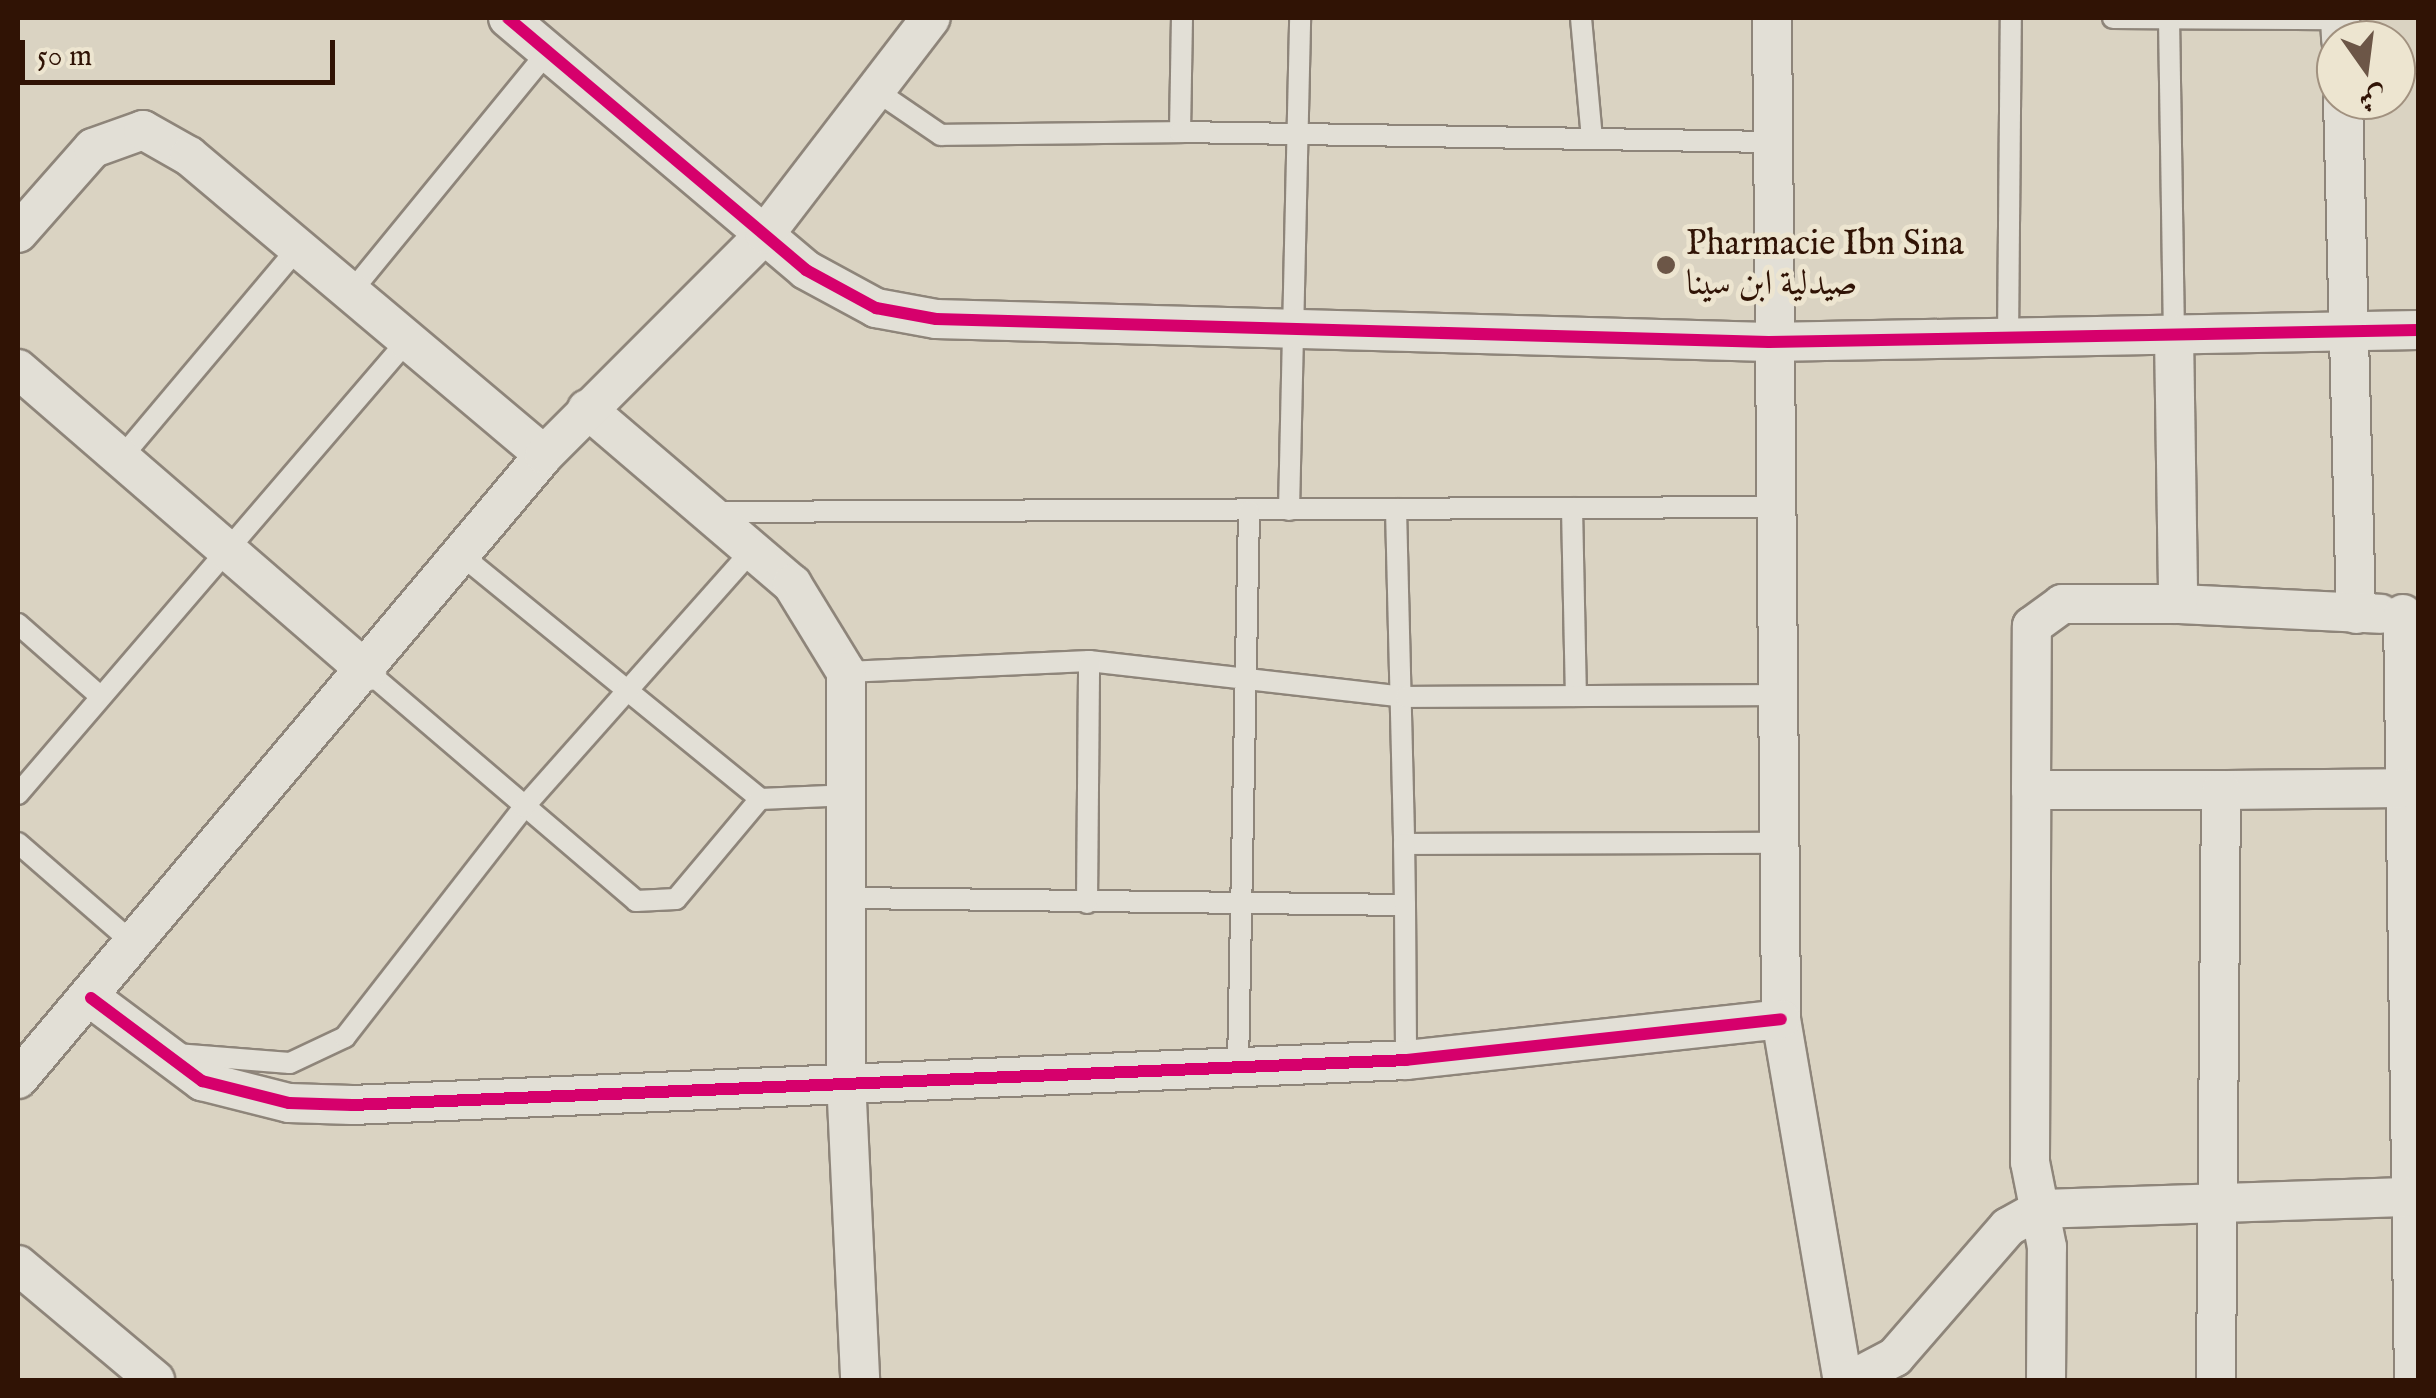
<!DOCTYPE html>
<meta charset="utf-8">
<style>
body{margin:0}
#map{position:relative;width:2436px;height:1398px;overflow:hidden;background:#dad3c2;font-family:"IM FELL English",Amiri,serif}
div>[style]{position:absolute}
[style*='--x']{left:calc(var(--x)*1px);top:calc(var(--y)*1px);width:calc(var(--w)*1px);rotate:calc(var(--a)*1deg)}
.roads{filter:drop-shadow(2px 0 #8e857a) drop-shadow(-2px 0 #8e857a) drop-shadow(0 2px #8e857a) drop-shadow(0 -2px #8e857a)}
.service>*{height:20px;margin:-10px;padding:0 10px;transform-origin:10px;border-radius:10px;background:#e2dfd6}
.minor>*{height:38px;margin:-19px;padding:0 19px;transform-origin:19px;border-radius:19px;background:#e2dfd6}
.cycleway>*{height:12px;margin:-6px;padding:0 6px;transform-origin:6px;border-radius:6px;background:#d6006c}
.dots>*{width:28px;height:28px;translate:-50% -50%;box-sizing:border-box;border:5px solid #ede5d0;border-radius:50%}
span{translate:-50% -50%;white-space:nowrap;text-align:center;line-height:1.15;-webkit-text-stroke:10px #ede5d0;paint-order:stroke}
.poi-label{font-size:35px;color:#301305}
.left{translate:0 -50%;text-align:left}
.frame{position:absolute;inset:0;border:20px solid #301305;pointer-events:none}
.north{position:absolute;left:2316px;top:20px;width:100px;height:100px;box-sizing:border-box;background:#ede5d0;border:2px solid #a1917f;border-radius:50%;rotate:166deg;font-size:28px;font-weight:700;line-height:40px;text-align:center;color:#301305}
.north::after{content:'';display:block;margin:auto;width:35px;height:45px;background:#6c5647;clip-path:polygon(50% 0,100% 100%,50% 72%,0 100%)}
.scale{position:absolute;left:20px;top:40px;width:315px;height:45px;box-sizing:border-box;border:5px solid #301305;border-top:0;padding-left:12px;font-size:30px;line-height:35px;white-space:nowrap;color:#301305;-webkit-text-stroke:8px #ede5d0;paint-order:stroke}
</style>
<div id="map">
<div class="roads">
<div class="service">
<div style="--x:1581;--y:18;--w:121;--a:84.8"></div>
<div style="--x:2113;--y:18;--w:227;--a:0.3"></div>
<div style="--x:2169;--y:18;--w:317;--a:89.1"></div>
<div style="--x:875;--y:90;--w:80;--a:34.3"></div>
<div style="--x:941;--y:135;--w:239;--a:-0.7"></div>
<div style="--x:1180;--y:132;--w:114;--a:-89"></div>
<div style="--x:1180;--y:132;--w:591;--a:0.97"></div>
<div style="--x:351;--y:292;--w:311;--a:-50.7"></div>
<div style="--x:2008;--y:340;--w:322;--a:-89.5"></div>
<div style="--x:121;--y:458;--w:275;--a:-49.9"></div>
<div style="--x:1572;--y:508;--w:188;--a:88.8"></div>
<div style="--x:1396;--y:509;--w:335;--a:88.6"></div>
<div style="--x:1404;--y:844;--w:373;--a:-0.2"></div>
<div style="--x:1289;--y:510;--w:492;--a:-88.7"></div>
<div style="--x:709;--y:512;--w:1063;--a:-0.27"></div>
<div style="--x:460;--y:554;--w:387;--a:39.2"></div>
<div style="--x:760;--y:799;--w:91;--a:-2.5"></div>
<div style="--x:18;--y:624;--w:109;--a:41.3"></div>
<div style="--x:367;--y:671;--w:354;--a:40.5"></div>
<div style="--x:636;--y:901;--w:40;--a:-2.9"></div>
<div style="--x:676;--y:899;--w:131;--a:-50"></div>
<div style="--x:846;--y:672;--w:243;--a:-2.6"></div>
<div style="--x:1089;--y:661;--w:319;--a:6.5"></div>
<div style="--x:1406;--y:697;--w:369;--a:-0.3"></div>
<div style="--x:18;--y:794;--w:599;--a:-49.34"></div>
<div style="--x:18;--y:843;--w:151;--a:41"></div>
<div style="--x:850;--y:898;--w:555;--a:0.72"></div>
<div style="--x:1405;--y:905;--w:61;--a:-90.9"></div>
<div style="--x:1087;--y:903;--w:242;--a:-89.5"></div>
<div style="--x:1405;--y:905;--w:155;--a:89.6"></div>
<div style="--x:176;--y:1054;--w:114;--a:4.5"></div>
<div style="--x:290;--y:1063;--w:61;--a:-25.3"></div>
<div style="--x:345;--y:1037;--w:291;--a:-52.1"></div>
<div style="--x:524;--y:807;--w:345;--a:-48.4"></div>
<div style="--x:1238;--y:1065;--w:554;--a:-88.86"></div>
</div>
<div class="minor">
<div style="--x:508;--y:18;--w:390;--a:40.2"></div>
<div style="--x:806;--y:270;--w:80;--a:28.5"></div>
<div style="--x:876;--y:308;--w:61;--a:10.4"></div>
<div style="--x:936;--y:319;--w:833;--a:1.58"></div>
<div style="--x:1769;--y:342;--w:649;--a:-1.06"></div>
<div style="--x:1772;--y:18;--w:1001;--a:89.48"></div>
<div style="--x:1781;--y:1019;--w:366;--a:80.3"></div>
<div style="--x:2340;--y:18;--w:22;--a:87"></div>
<div style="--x:2343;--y:100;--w:514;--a:88.55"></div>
<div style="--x:18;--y:233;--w:113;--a:-48.6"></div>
<div style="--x:93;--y:148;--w:53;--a:-19.8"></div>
<div style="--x:143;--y:130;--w:53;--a:29.5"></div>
<div style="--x:189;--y:156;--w:464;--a:40.1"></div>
<div style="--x:2174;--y:335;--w:269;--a:89.1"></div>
<div style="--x:2178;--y:604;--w:203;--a:2.8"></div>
<div style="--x:18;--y:369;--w:462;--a:40.9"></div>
<div style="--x:587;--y:409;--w:270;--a:40.5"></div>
<div style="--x:792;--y:584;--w:103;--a:58.5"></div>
<div style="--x:846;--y:672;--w:407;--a:90"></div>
<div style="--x:846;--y:1079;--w:301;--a:87.3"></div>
<div style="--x:2403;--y:614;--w:766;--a:89.18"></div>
<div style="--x:2031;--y:790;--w:164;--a:-89.7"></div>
<div style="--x:2032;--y:626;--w:37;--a:-36"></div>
<div style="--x:2062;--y:604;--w:116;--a:0"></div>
<div style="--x:2221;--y:790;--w:184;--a:-0.6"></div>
<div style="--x:91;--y:998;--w:139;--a:36.8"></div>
<div style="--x:202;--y:1081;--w:90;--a:14.2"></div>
<div style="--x:289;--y:1103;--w:63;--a:1.8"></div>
<div style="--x:352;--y:1105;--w:1055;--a:-2.44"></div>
<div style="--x:1406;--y:1060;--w:377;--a:-6.2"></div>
<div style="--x:18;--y:1079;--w:816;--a:-49.87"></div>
<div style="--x:544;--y:455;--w:313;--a:-45"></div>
<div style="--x:765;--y:234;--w:272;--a:-52.5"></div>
<div style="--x:18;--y:1265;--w:179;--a:40"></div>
<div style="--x:1851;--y:1380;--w:50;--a:-27.6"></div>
<div style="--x:1895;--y:1357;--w:172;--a:-49"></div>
<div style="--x:2008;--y:1227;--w:37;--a:-29"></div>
<div style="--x:2040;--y:1209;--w:369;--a:-1.9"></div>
<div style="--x:2046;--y:1380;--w:133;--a:-89.6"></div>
<div style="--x:2047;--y:1247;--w:87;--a:-101.3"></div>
<div style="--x:2030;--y:1162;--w:372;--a:-89.8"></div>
<div style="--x:2031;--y:790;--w:190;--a:0"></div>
<div style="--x:2221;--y:790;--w:590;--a:90.49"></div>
</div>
</div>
<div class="cycleway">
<div style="--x:508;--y:18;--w:390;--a:40.2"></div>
<div style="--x:806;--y:270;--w:80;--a:28.5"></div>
<div style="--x:876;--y:308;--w:61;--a:10.4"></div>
<div style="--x:936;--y:319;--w:833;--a:1.58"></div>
<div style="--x:1769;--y:342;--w:649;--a:-1.06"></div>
<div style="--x:91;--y:998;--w:139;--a:36.8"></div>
<div style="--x:202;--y:1081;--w:90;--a:14.2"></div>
<div style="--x:289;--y:1103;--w:63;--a:1.8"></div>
<div style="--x:352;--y:1105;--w:1055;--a:-2.44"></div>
<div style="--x:1406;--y:1060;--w:377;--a:-6.2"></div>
</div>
<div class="dots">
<div style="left:1666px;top:265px;background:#6c5647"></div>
</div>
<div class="poi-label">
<span class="left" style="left:1686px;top:265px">Pharmacie Ibn Sina<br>صيدلية ابن سينا</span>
</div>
<div class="frame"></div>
<div class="north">ش</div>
<div class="scale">50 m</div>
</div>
